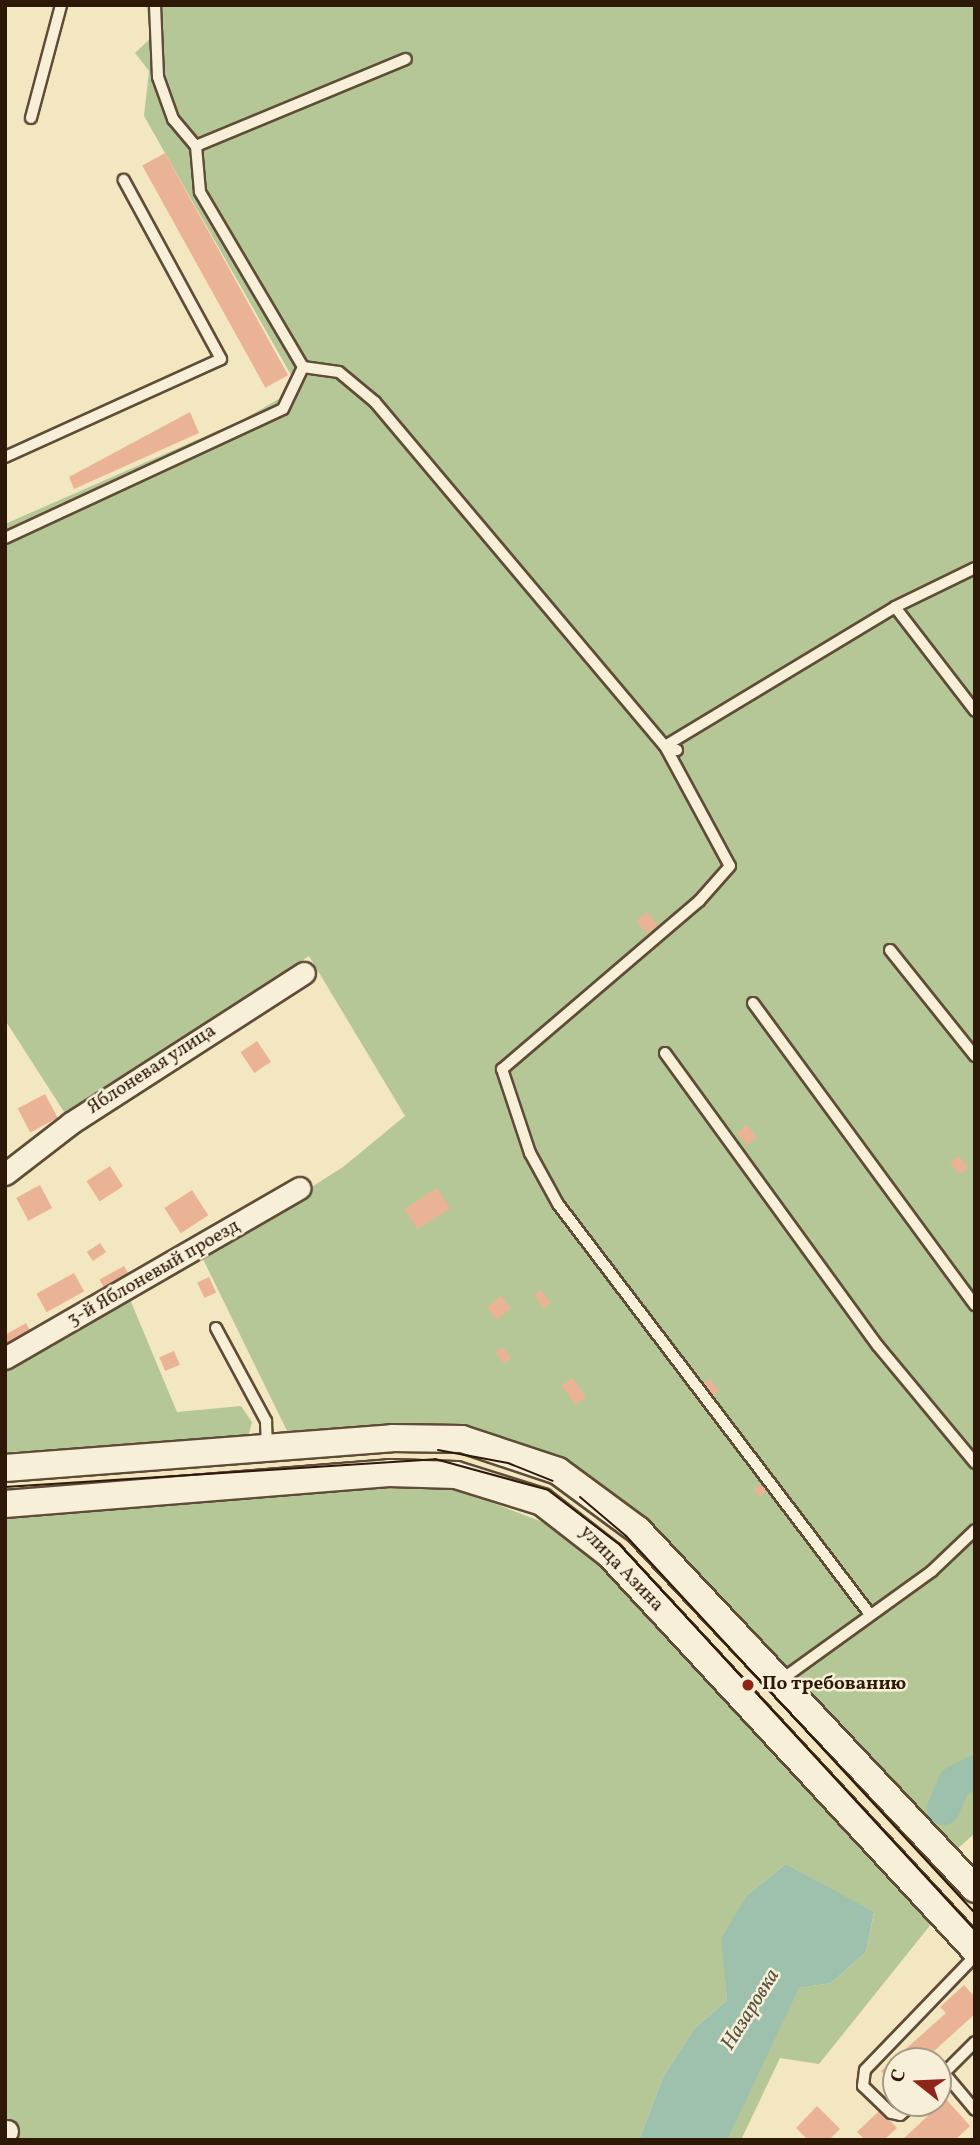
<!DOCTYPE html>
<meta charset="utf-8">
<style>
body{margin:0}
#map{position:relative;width:980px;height:2145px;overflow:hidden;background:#f3e7c1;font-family:Vollkorn,serif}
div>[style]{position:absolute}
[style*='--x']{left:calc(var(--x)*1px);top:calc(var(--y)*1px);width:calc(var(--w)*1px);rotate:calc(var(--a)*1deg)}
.green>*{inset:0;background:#b5c797}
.water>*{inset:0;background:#9dc1ad}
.river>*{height:33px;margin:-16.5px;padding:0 16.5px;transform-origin:16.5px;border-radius:16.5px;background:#9dc1ad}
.building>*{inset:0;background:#ebb395;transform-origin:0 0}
.roads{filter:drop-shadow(2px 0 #5f4c37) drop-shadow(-2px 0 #5f4c37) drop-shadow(0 2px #5f4c37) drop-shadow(0 -2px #5f4c37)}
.service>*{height:10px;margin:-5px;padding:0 5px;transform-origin:5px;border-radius:5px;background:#f7efd7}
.minor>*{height:21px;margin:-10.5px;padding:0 10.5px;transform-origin:10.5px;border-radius:10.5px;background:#f7efd7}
.tertiary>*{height:26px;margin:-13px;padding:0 13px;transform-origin:13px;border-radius:13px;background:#f7efd7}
.tram>*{height:2px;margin:-1px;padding:0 1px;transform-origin:1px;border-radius:1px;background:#2e1909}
.dots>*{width:19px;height:19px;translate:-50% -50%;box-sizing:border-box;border:4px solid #f7efd7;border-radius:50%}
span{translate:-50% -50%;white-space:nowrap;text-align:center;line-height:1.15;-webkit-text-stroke:5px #f7efd7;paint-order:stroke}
.street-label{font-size:19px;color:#2e1909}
.poi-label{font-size:19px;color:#2e1909;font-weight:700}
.left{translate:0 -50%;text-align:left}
.water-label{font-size:21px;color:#555442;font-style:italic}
.frame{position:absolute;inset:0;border:7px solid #2e1909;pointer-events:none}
.north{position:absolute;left:882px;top:2047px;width:70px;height:70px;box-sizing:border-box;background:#f7efd7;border:2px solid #a79985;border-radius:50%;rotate:288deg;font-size:19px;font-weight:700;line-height:28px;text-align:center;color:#2e1909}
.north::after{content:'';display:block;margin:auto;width:24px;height:32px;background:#8f2418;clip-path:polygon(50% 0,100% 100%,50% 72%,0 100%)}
</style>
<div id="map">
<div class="green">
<div style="clip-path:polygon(146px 5px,975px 5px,975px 1833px,956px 1850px,647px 1524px,582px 1474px,559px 1462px,289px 1435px,202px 1257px,343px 1167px,405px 1116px,309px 956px,68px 1118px,5px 1020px,5px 524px,242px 420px,279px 399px,291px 375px,144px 116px,149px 71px,135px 53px,152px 37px)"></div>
<div style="clip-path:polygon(129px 1297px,177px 1412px,241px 1406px,252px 1422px,247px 1441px,5px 1452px,5px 1365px)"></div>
<div style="clip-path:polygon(395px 1481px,454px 1488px,566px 1531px,608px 1566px,936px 1918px,819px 2064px,780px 2058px,741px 2140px,727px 2140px,778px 2023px,799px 1988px,831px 1983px,866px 1952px,874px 1913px,786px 1864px,746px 1896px,722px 1939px,727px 2000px,694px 2029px,663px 2077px,639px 2140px,5px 2140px,5px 1519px)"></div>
</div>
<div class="water">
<div style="clip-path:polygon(786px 1864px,874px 1912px,866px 1952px,831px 1983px,799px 1988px,727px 2140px,639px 2140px,663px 2077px,694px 2029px,727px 2000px,721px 1939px,746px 1896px)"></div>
</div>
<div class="river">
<div style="--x:943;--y:1808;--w:28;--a:-67"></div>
<div style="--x:954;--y:1782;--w:24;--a:-28"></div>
</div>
<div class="building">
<div style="left:165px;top:153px;width:254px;height:26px;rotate:61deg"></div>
<div style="clip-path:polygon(190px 412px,199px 433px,74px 489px,69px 477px)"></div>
<div style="left:647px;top:912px;width:17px;height:14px;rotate:50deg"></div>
<div style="left:257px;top:1041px;width:25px;height:20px;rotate:56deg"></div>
<div style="left:45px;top:1094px;width:27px;height:31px;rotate:62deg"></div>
<div style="left:747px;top:1125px;width:16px;height:13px;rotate:52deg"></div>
<div style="left:959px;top:1156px;width:15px;height:11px;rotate:53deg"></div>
<div style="left:110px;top:1166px;width:24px;height:28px;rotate:57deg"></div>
<div style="left:40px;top:1185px;width:26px;height:27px;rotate:62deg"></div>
<div style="left:437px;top:1188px;width:24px;height:39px;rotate:57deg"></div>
<div style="left:192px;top:1190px;width:30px;height:33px;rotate:57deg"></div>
<div style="left:100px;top:1243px;width:11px;height:16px;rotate:56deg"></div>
<div style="left:124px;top:1266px;width:13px;height:28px;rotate:61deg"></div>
<div style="left:74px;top:1273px;width:21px;height:43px;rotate:61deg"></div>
<div style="left:209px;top:1277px;width:17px;height:13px;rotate:65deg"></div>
<div style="left:541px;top:1290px;width:16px;height:9px;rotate:52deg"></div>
<div style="left:501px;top:1296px;width:16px;height:18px;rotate:52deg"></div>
<div style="clip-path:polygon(26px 1323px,31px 1332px,5px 1346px,5px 1335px)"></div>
<div style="left:503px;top:1347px;width:14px;height:9px;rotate:54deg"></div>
<div style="left:174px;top:1351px;width:15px;height:16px;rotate:67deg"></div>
<div style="left:572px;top:1378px;width:24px;height:13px;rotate:54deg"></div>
<div style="left:710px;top:1379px;width:15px;height:11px;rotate:53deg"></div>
<div style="left:761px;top:1484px;width:9px;height:10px;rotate:49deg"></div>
<div style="clip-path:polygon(964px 1985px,975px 1997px,975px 2014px,923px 2061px,896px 2061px,895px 2087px,881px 2071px,946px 2013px,940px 2007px)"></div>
<div style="clip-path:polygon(946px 2099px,970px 2126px,955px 2140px,902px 2140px)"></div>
<div style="clip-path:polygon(817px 2106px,840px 2129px,829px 2140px,808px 2140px,796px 2128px)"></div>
<div style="clip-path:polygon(880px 2110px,897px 2128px,884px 2140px,865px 2140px,857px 2132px)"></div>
</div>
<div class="roads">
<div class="service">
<div style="--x:155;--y:5;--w:72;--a:87.6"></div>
<div style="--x:158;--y:77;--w:45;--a:70.3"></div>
<div style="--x:173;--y:119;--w:35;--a:50"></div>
<div style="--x:196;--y:146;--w:46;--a:85"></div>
<div style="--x:200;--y:192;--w:203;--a:59.5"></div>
<div style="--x:31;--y:118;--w:117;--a:-75.1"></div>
<div style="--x:196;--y:146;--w:227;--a:-22.5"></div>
<div style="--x:5;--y:457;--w:237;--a:-24.4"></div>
<div style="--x:221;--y:359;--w:204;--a:-118.5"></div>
<div style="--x:5;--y:538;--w:306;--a:-24.9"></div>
<div style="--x:283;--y:409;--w:47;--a:-64.5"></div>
<div style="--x:303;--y:367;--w:36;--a:8"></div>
<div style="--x:339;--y:372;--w:47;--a:39.8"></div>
<div style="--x:375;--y:402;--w:450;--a:49.9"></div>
<div style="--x:665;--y:746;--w:136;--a:61.6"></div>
<div style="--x:730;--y:866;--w:47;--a:131.5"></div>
<div style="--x:699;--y:901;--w:259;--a:139.5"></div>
<div style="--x:502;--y:1069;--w:89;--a:71.6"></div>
<div style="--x:530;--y:1153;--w:58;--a:61.2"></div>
<div style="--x:558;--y:1204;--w:514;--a:52.75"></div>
<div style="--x:895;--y:607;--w:131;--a:52.4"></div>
<div style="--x:677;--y:750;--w:13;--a:-162"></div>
<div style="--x:665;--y:746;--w:269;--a:-31.1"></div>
<div style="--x:895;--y:607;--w:89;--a:-26"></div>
<div style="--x:890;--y:950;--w:136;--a:51.3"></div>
<div style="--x:753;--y:1003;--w:375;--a:53.7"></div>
<div style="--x:665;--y:1053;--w:362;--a:54"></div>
<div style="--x:878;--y:1346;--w:152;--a:50.3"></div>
<div style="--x:216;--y:1328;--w:106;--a:61.7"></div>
<div style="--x:266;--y:1421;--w:25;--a:88"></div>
<div style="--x:781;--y:1680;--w:186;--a:-35.8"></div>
<div style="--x:932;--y:1571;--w:59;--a:-43.6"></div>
<div style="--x:944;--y:2073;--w:48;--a:50"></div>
<div style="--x:938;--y:2079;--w:52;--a:-45"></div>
<div style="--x:914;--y:2103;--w:18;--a:139"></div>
<div style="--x:900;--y:2115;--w:9;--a:-167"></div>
<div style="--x:891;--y:2113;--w:39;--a:-136"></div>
<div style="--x:863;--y:2086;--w:16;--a:-83"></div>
<div style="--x:865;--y:2070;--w:158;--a:-46"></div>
</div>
<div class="minor">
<div style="--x:5;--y:1174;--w:83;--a:-37.7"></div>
<div style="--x:71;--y:1123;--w:277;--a:-32.8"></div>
<div style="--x:5;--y:1358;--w:340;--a:-30"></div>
<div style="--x:5;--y:2131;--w:2;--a:0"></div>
</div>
<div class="tertiary">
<div style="--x:5;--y:1468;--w:388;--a:-4.4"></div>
<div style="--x:392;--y:1438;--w:70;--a:0.8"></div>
<div style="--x:462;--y:1439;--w:101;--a:18.4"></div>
<div style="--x:558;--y:1471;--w:99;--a:36.4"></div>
<div style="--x:638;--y:1530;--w:492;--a:46.8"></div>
<div style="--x:5;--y:1504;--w:385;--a:-4.6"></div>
<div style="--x:389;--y:1473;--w:67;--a:1.7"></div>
<div style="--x:456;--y:1475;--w:90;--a:17.4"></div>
<div style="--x:542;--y:1502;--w:86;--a:37.9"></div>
<div style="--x:610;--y:1555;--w:538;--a:47.26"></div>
</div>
</div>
<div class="tram">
<div style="--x:438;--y:1450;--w:71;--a:10.5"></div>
<div style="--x:508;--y:1463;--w:48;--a:21.8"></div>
<div style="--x:5;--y:1487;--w:431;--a:-3.7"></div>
<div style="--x:435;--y:1459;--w:117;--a:15.3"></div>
<div style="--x:548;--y:1490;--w:89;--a:37.3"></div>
<div style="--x:619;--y:1544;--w:525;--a:47.32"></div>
<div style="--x:580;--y:1497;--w:60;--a:40.3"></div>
<div style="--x:626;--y:1536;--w:514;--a:47.21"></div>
</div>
<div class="dots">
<div style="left:748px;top:1685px;background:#8f2418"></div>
</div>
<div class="street-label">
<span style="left:152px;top:1070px;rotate:-33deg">Яблоневая улица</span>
<span style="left:154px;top:1274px;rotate:-30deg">3-й Яблоневый проезд</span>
<span style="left:621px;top:1569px;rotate:46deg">улица Азина</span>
</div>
<div class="poi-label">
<span class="left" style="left:762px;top:1685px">По требованию</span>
</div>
<div class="water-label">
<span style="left:751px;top:2010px;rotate:-58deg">Назаровка</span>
</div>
<div class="frame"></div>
<div class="north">С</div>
</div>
